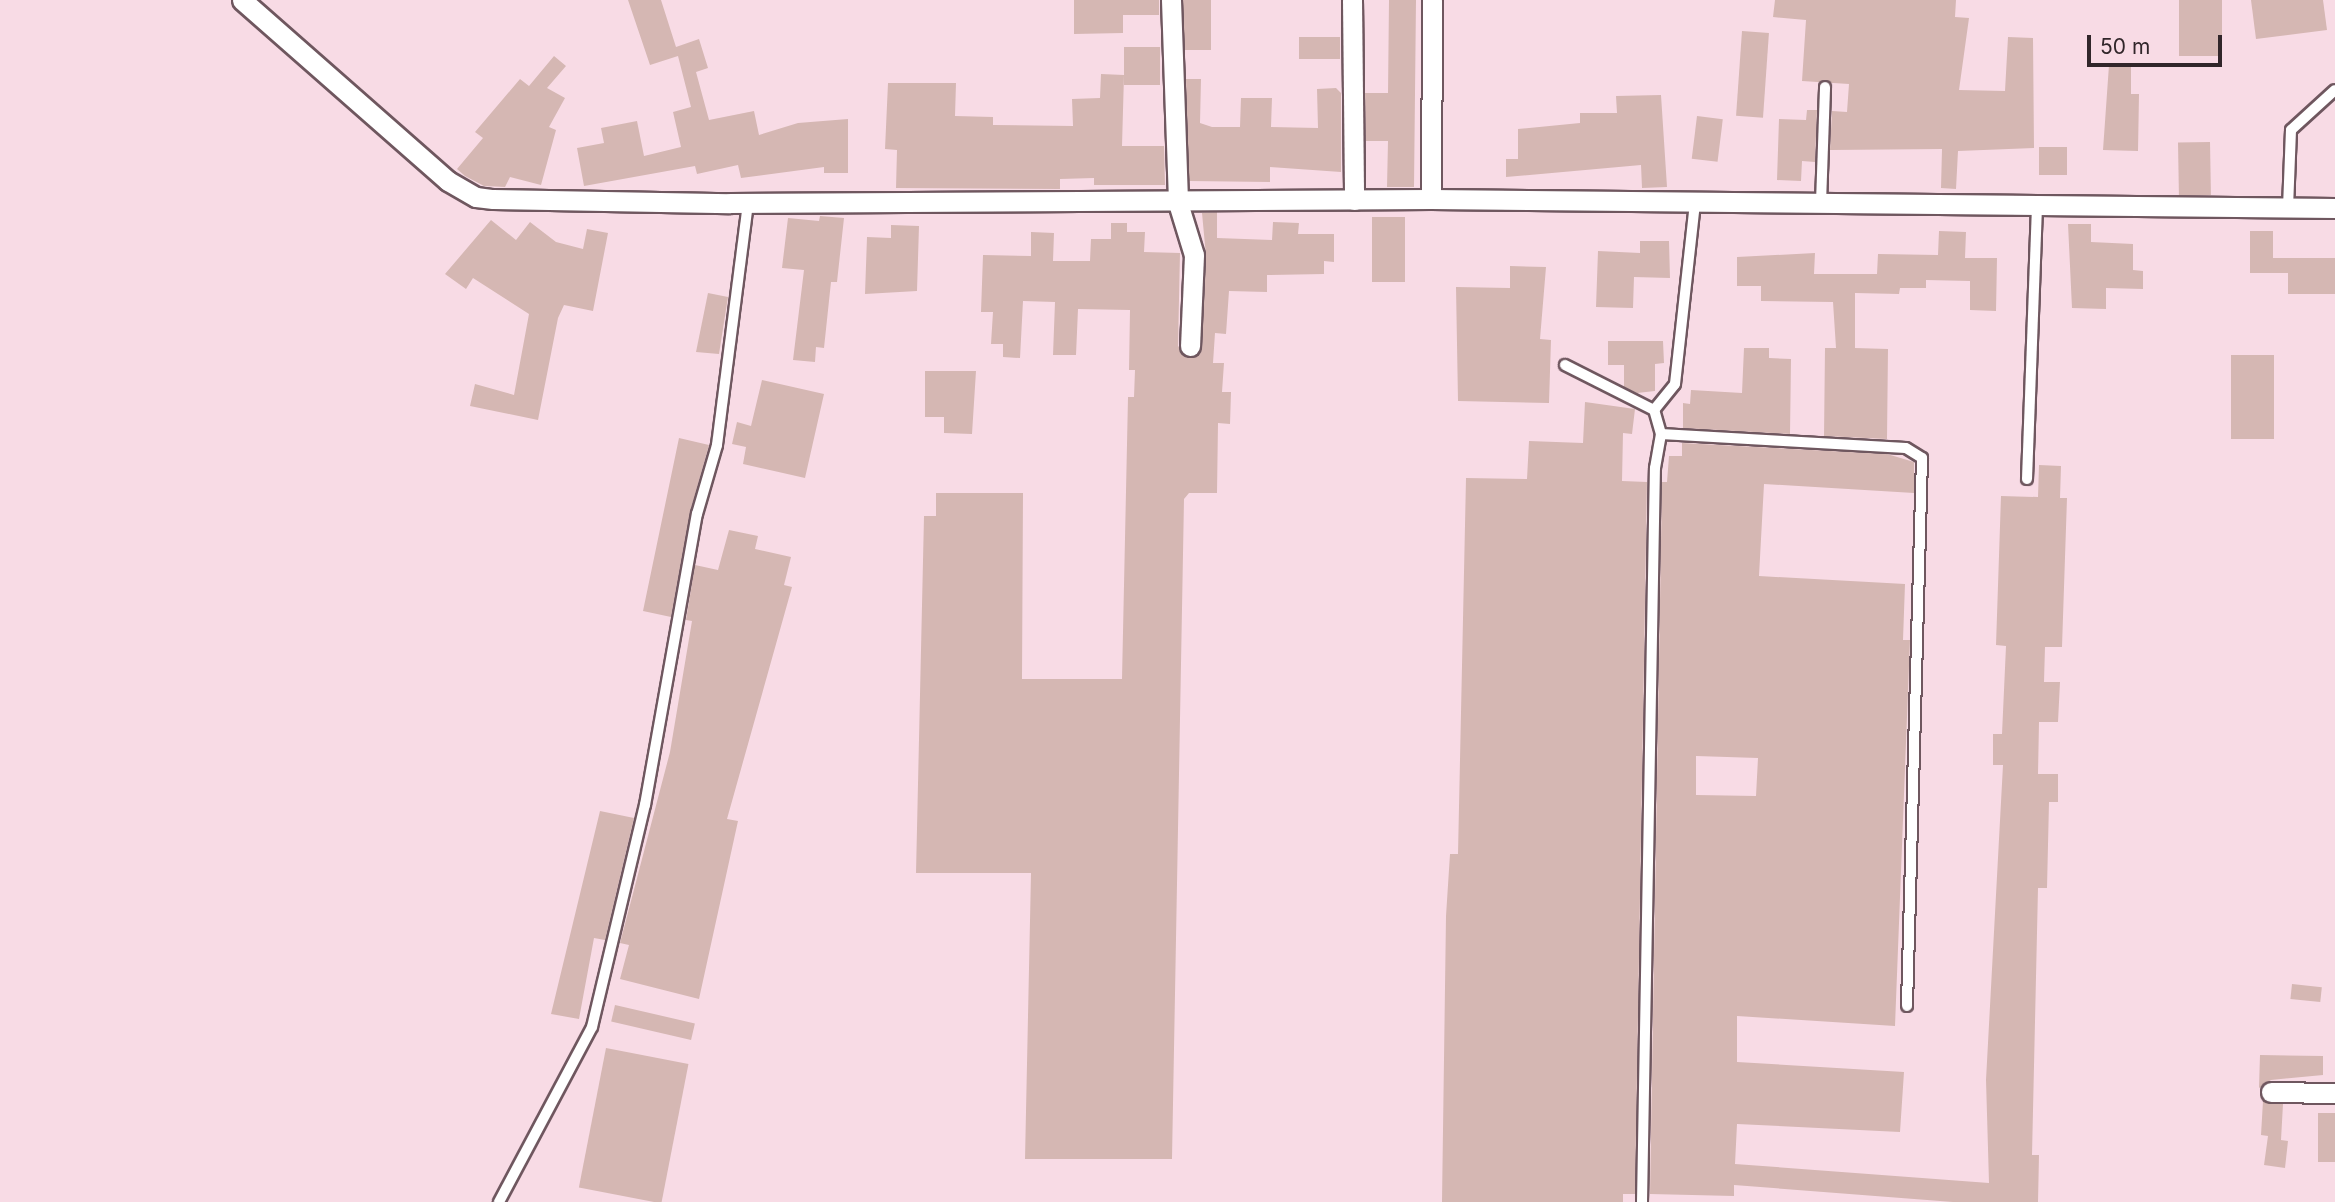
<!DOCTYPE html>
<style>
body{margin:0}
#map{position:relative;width:2335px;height:1202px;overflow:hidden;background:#f8dbe5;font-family:Inter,sans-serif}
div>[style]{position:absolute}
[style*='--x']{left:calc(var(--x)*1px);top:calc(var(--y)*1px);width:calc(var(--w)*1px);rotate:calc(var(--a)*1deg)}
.building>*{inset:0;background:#d5b7b3;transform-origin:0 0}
.roads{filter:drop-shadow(2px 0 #6f575f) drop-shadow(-2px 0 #6f575f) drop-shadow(0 2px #6f575f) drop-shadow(0 -2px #6f575f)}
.lane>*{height:10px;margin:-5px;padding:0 5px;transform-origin:5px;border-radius:5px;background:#fff}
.street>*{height:19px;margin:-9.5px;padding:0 9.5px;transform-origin:9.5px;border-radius:9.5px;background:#fff}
span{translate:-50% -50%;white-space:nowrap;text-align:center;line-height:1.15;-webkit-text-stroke:7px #f8dbe5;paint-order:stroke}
.scale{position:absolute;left:2087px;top:35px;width:135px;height:32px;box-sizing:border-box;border:4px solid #31262a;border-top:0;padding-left:9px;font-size:21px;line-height:24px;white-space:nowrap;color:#31262a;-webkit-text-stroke:5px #f8dbe5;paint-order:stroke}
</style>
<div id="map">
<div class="building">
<div style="clip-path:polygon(628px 0,661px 0,676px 47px,699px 39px,708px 68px,696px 72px,709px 120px,754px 111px,759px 135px,798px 123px,848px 119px,848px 173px,824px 173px,824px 167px,741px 178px,738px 165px,697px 174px,695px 166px,584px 186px,577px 148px,604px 143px,601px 128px,637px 121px,644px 156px,681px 147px,673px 112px,691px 107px,678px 56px,650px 65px)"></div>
<div style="clip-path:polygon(1074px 0,1159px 0,1159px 15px,1123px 15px,1123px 33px,1074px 34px)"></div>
<div style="left:1183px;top:0;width:28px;height:50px"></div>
<div style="clip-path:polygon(1389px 0,1416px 0,1414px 187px,1387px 187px,1388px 141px,1366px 141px,1365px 93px,1388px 93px)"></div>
<div style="clip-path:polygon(1775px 0,1956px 0,1955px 17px,1969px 18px,1959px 90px,2005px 91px,2008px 37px,2033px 38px,2034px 148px,1958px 151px,1956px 189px,1941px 188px,1942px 149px,1830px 150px,1832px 111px,1847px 112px,1849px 84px,1802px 81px,1806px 20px,1773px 17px)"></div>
<div style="left:2179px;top:0;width:43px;height:56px"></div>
<div style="clip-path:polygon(2251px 0,2323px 0,2327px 30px,2256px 39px)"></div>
<div style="left:1742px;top:31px;width:27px;height:85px;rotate:4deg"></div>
<div style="left:1299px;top:37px;width:41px;height:22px"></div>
<div style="left:1124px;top:47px;width:36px;height:38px"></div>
<div style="clip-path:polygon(554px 56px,566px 66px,547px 88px,565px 98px,549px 127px,556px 130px,541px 185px,510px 177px,505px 187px,484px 186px,465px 176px,457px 169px,483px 138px,475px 132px,520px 79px,529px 86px)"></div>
<div style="clip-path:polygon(2109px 65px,2131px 66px,2131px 94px,2139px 94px,2138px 151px,2103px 150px)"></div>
<div style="clip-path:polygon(1101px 74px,1124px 75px,1122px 146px,1164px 146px,1165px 185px,1094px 185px,1094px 178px,1060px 179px,1060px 189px,896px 188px,897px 150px,885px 149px,888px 83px,956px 83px,955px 116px,993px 117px,993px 125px,1073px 126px,1072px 99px,1100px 98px)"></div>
<div style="clip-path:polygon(1186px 79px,1201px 79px,1200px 123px,1212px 127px,1240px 127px,1241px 98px,1272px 98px,1271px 127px,1318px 128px,1317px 89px,1336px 88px,1341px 93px,1341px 172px,1270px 167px,1270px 182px,1189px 181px)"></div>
<div style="clip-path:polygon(1661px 95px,1667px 187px,1642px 188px,1641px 165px,1506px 177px,1506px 159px,1518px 159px,1518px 129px,1580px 123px,1580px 113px,1617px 113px,1616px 96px)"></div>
<div style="clip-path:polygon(1807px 110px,1817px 110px,1815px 162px,1802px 161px,1801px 181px,1777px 180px,1779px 119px,1806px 120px)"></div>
<div style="left:1697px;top:116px;width:26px;height:43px;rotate:7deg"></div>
<div style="left:2210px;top:142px;width:53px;height:32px;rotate:89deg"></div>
<div style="left:2039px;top:147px;width:28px;height:28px"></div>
<div style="clip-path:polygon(1217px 212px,1217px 238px,1272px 240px,1273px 222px,1299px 223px,1298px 234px,1334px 234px,1334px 262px,1324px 261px,1324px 274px,1267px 275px,1267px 292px,1229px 291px,1226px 334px,1215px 333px,1213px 363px,1224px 363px,1222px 392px,1231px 392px,1230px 424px,1218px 423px,1217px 493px,1189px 493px,1184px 499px,1172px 1159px,1025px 1159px,1031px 873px,916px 873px,924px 516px,936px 516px,936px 493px,1023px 493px,1022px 679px,1122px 679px,1128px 397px,1134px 397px,1135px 370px,1129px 370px,1130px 310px,1078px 309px,1076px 355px,1053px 355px,1055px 302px,1023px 301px,1020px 358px,1003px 357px,1003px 344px,991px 344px,993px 312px,981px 312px,983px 255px,1031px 256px,1031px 232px,1054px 233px,1053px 261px,1090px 261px,1091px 239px,1111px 239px,1111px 223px,1127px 223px,1127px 232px,1145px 232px,1144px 252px,1180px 253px,1178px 346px,1190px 358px,1202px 347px,1206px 256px,1202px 213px)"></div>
<div style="clip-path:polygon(820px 216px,844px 218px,837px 282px,831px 282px,824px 348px,816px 347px,815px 362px,793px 360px,804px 270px,782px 268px,788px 218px,819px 221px)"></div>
<div style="left:1372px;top:217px;width:33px;height:65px"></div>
<div style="clip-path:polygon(491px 220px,516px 240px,530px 222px,556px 242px,583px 249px,587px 229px,608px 233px,593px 311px,564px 305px,558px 318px,538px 420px,470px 406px,475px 384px,514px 395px,529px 314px,473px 278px,466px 289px,445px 274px)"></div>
<div style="clip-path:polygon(2068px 224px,2091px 224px,2091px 242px,2133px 244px,2133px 270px,2143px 271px,2143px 289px,2106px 288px,2106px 309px,2072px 308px)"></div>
<div style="clip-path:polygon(891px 225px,919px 226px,917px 291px,865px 294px,867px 237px,891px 238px)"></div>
<div style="clip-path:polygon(1939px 231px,1966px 232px,1965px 258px,1997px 258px,1996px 311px,1970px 310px,1970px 281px,1926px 280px,1926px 288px,1900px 288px,1899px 294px,1855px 293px,1855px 348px,1888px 349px,1887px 439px,1824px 436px,1825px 348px,1836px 348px,1833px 302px,1761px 301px,1761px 286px,1737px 286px,1737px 257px,1815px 253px,1814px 274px,1877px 274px,1878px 254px,1938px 255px)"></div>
<div style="clip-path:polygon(2250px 231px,2273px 231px,2273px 258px,2335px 258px,2335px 294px,2288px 294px,2288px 273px,2250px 273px)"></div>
<div style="clip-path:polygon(1640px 241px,1669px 241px,1670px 278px,1634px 277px,1633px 308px,1596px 307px,1598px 251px,1640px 253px)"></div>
<div style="clip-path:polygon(1510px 266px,1546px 267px,1540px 339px,1551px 340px,1549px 403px,1458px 401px,1456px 287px,1510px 288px)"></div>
<div style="clip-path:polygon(708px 293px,728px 297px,719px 354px,696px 352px)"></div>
<div style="clip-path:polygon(1608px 341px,1663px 341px,1664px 363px,1655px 364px,1655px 391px,1637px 393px,1624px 387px,1624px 365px,1608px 365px)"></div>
<div style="clip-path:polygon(1744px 348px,1769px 348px,1769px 358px,1791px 359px,1790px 434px,1683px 428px,1683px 403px,1690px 404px,1691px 390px,1742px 393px)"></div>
<div style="left:2231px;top:355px;width:43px;height:84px"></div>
<div style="clip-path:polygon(925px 371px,976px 371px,972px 434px,944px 433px,944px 417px,925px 417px)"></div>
<div style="clip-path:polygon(762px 380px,824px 394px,805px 478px,743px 464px,746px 447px,732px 444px,737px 422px,751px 426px)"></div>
<div style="clip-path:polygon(1585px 402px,1635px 409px,1632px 434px,1623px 433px,1622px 481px,1647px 482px,1635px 1194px,1623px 1194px,1623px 1202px,1442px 1202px,1446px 916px,1450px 854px,1458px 854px,1466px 478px,1527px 479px,1529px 441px,1583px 443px)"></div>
<div style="clip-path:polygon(679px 438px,709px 445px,690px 512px,671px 617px,643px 611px)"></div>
<div style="clip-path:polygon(evenodd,1682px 443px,1887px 454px,1914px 462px,1914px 493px,1764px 484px,1759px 576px,1905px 584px,1903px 640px,1910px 640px,1895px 1026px,1737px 1016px,1737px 1062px,1904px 1072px,1900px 1132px,1737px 1124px,1735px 1164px,1989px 1183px,1986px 1080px,2003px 765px,1993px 765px,1993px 734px,2002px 734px,2006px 646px,1996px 645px,2001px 496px,2038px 497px,2039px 465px,2061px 466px,2060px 498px,2067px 498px,2062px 647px,2045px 647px,2044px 682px,2060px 682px,2058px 722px,2039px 722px,2038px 774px,2058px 774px,2058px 802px,2049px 802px,2047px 888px,2038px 888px,2032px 1155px,2039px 1155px,2038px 1202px,1953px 1202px,1734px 1185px,1734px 1196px,1650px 1194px,1662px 482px,1667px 482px,1669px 456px,1682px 456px,1682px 443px,1696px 756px,1758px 758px,1756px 796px,1696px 795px,1696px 756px)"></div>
<div style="clip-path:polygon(729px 530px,758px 536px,755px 549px,791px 557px,784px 585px,792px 587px,727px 819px,738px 821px,699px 999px,620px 979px,629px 945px,620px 943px,670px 752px,692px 621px,686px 620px,695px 565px,718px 570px)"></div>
<div style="clip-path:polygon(600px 811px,634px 818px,605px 940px,594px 938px,579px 1019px,551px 1014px)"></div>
<div style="left:2292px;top:984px;width:30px;height:15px;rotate:6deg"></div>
<div style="left:615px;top:1005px;width:82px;height:17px;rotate:13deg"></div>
<div style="left:606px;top:1048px;width:84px;height:142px;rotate:11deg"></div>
<div style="clip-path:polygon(2260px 1055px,2323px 1056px,2323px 1075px,2271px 1080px,2259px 1088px)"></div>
<div style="clip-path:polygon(2263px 1101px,2283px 1104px,2281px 1140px,2288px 1141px,2285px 1168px,2264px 1165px,2268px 1136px,2261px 1135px)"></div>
<div style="left:2318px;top:1113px;width:17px;height:49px"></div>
</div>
<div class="roads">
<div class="lane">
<div style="--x:1821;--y:203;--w:116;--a:-88"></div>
<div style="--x:2288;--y:208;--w:78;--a:-87.8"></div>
<div style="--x:2291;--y:130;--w:59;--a:-42.3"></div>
<div style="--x:1565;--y:365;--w:100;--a:26.8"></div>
<div style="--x:1661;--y:434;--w:245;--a:3.3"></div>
<div style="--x:1906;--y:448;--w:19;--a:32"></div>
<div style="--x:1922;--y:458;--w:548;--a:91.57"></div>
<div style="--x:2027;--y:479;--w:275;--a:-87.9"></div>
<div style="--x:499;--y:1202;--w:198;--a:-62"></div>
<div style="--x:592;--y:1027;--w:228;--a:-76.6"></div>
<div style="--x:645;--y:805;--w:296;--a:-79.9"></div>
<div style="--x:697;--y:514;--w:72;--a:-73.8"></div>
<div style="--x:717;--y:445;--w:244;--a:-82.7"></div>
<div style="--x:1642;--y:1202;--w:734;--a:-88.99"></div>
<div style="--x:1655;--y:468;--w:35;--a:-80"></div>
<div style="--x:1661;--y:434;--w:25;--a:-106"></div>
<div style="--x:1654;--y:410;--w:33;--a:-51"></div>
<div style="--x:1675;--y:384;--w:181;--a:-83.7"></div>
</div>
<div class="street">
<div style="--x:242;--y:0;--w:274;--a:41.3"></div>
<div style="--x:448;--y:181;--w:32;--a:30"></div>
<div style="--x:476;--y:197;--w:17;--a:7"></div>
<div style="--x:493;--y:199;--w:237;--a:1"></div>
<div style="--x:730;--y:203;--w:701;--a:-0.33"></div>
<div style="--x:1431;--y:199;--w:904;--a:0.57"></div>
<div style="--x:1171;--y:0;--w:203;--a:88"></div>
<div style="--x:1178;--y:203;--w:54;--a:72.9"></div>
<div style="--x:1194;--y:255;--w:91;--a:92.5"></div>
<div style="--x:1352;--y:0;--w:200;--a:89.4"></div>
<div style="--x:1431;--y:199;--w:199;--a:-89.7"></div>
<div style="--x:2271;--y:1092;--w:64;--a:0.9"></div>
</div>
</div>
<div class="scale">50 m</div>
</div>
